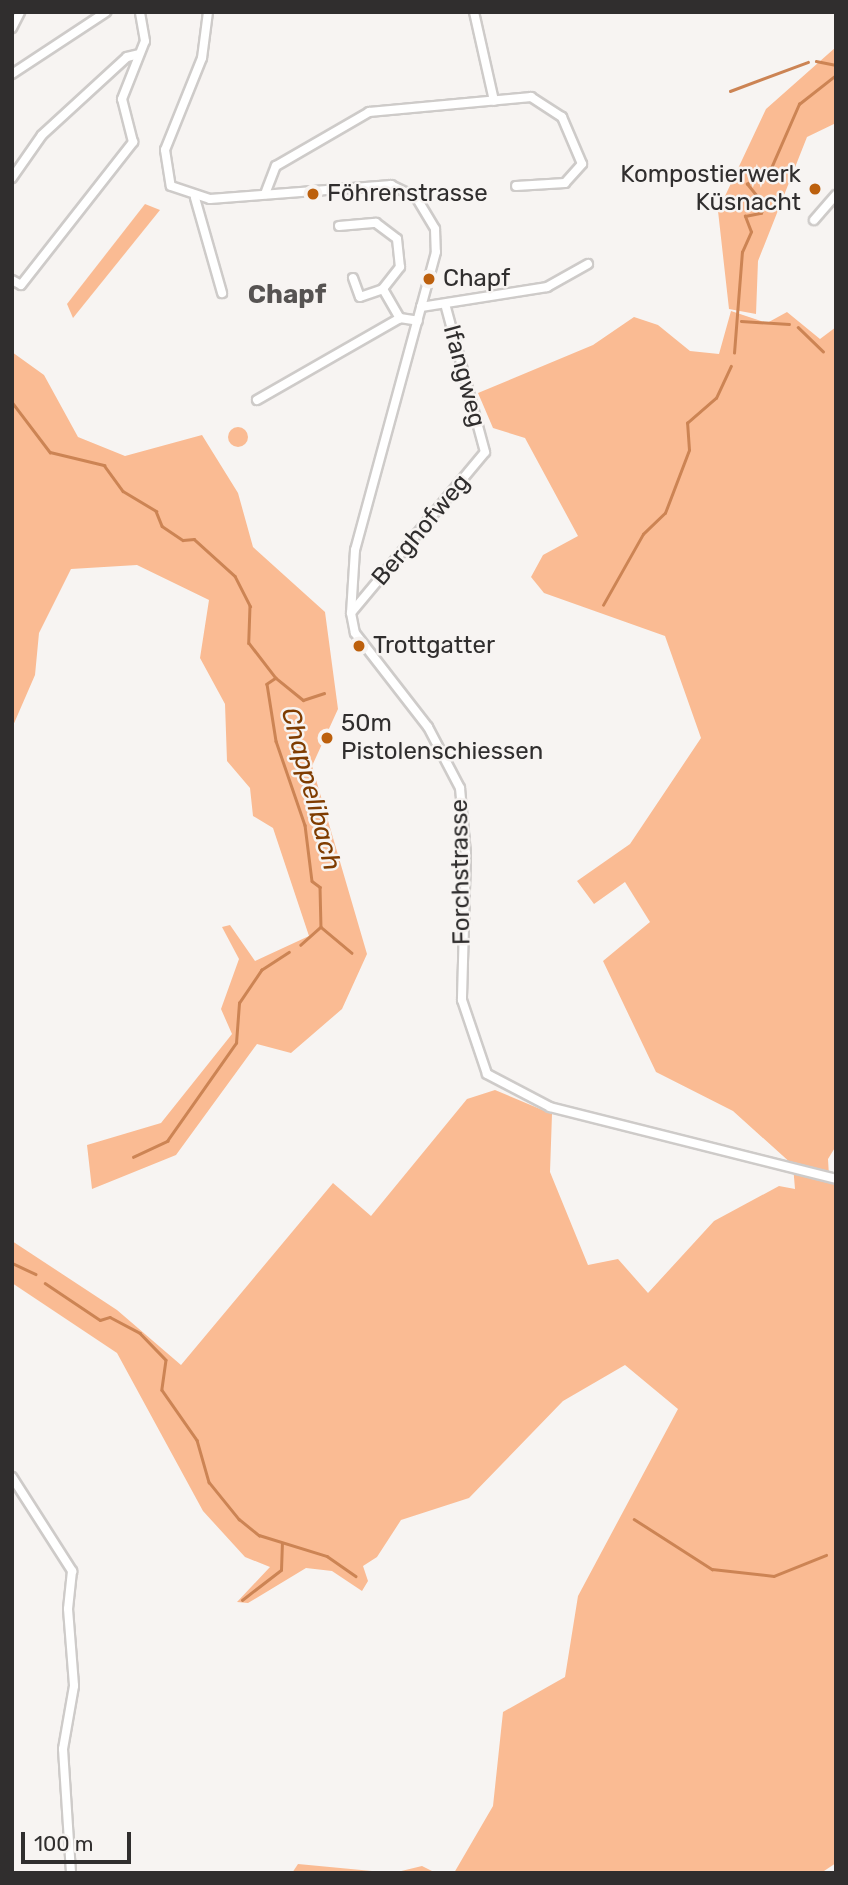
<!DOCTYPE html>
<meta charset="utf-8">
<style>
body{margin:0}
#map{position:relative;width:848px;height:1885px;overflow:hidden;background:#f7f4f2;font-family:Rubik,sans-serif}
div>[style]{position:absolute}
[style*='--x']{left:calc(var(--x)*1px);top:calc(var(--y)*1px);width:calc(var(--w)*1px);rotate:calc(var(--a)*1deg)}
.green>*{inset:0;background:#fabb93}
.round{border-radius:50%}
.stream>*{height:2.5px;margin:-1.25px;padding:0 1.25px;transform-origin:1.25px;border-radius:1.25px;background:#cc8454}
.roads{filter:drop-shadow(2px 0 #cecbc9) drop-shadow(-2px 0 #cecbc9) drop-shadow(0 2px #cecbc9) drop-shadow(0 -2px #cecbc9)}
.minor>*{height:8px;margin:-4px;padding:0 4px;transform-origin:4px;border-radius:4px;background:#fff}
.dots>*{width:19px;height:19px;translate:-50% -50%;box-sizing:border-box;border:4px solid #f7f4f2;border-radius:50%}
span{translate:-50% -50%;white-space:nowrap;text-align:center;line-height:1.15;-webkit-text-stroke:5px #f7f4f2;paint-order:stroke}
.poi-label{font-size:24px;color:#302e2e}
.right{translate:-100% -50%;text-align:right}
.left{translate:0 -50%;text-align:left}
.street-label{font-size:24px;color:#302e2e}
.neighbourhood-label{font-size:26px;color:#565352;font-weight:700}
.water-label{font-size:26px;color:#7f3c00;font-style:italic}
.frame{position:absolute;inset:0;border:14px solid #302e2e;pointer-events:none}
.scale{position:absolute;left:21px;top:1832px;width:110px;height:32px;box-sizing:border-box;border:4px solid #302e2e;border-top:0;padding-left:9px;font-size:21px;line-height:24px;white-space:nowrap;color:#302e2e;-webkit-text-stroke:5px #f7f4f2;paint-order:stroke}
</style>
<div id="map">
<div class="green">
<div style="clip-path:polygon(836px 47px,836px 123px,807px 137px,758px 261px,756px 314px,729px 309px,718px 211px,766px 109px)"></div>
<div style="clip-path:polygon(145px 204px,160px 210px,73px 318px,67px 304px)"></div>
<div style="clip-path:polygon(731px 311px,767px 323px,787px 312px,820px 339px,836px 327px,836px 1146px,828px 1159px,829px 1176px,836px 1179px,836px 1863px,821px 1873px,454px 1873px,493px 1806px,503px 1712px,565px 1677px,578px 1596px,678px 1409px,625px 1365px,563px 1401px,469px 1498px,401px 1520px,377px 1557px,363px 1566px,368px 1581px,362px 1591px,332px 1571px,306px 1568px,248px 1603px,237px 1602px,270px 1567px,245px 1557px,203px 1511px,117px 1353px,12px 1283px,12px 1241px,117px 1310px,181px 1365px,333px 1183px,371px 1216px,467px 1099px,495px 1090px,552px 1114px,550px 1172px,588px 1265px,618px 1259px,648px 1293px,714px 1221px,779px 1186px,795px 1189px,793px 1165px,733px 1111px,656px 1072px,603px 961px,650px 922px,625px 882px,594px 904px,577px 881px,630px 844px,701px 738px,665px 636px,544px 593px,531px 577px,543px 555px,578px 536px,525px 438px,493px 428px,478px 393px,593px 345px,634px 317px,658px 325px,690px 351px,719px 354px)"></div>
<div style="clip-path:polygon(12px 352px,44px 375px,78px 437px,125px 456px,202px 435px,238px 493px,253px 547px,325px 612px,338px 709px,312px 766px,367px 954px,342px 1009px,291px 1053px,257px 1044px,176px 1155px,92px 1189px,87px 1145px,161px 1123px,232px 1034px,221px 1009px,239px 959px,222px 927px,230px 925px,255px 961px,309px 936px,273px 828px,253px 816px,250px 788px,227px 761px,225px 704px,200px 658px,209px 600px,137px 565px,71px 569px,39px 633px,35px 675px,12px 728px)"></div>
<div class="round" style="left:228px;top:427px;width:20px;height:20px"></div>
<div style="clip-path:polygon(298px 1864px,393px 1873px,422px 1866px,436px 1873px,292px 1873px)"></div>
</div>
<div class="stream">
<div style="--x:816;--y:61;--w:20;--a:11"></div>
<div style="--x:730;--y:91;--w:83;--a:-20.4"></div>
<div style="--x:741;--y:321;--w:48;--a:3.6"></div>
<div style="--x:798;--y:327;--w:35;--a:44"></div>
<div style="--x:734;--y:353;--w:101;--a:-85.5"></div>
<div style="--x:742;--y:252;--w:22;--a:-66"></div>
<div style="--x:751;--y:232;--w:17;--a:-111"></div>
<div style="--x:745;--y:216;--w:16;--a:-11"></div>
<div style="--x:761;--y:213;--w:9;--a:-69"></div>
<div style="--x:764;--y:205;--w:27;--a:-129"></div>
<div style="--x:747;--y:184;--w:29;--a:-34"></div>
<div style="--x:771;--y:168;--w:70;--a:-66.4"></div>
<div style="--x:799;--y:104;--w:47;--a:-38.1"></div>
<div style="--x:12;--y:402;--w:63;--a:52.8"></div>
<div style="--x:50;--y:452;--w:56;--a:13.5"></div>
<div style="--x:104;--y:465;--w:32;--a:54"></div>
<div style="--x:123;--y:491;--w:39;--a:31"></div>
<div style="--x:156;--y:511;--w:16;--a:68"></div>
<div style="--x:162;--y:526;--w:25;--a:34"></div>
<div style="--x:183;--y:540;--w:11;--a:-5"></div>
<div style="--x:194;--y:539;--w:55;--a:42.1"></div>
<div style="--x:235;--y:576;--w:34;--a:63"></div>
<div style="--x:250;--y:606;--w:37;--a:92"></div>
<div style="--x:249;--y:643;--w:44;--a:52.4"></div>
<div style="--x:276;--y:678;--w:11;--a:146"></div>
<div style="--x:267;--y:684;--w:58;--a:81"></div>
<div style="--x:276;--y:741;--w:89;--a:71"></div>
<div style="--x:305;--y:825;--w:56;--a:82.9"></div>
<div style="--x:312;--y:881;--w:10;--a:37"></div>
<div style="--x:320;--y:887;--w:40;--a:88.6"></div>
<div style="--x:321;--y:927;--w:27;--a:138"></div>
<div style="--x:603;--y:605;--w:81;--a:-60.6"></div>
<div style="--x:643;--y:534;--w:30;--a:-44"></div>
<div style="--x:665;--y:513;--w:67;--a:-69.1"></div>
<div style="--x:689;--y:450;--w:27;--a:-94"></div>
<div style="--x:687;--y:423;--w:38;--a:-41"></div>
<div style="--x:716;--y:398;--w:35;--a:-65"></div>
<div style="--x:276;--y:678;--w:35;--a:39"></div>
<div style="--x:303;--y:700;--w:22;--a:-18"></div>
<div style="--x:321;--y:927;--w:40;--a:40"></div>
<div style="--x:133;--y:1157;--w:38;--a:-25"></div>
<div style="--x:167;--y:1141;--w:120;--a:-54.9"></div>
<div style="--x:236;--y:1043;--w:40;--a:-85.7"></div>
<div style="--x:239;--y:1003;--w:40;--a:-56"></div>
<div style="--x:261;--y:970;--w:33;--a:-33"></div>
<div style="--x:12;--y:1263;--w:26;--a:25"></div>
<div style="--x:45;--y:1283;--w:66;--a:33.9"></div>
<div style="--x:100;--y:1320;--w:10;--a:-17"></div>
<div style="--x:110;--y:1317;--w:34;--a:28"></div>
<div style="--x:140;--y:1333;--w:37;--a:46"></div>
<div style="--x:166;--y:1360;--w:30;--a:98"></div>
<div style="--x:162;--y:1390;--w:61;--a:55"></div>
<div style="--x:197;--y:1440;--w:44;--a:74.1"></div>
<div style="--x:209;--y:1482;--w:48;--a:51"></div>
<div style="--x:239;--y:1519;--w:26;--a:39"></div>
<div style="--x:259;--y:1535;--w:71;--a:17.2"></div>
<div style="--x:327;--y:1556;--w:35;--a:35"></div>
<div style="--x:634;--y:1519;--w:93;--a:32.7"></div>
<div style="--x:712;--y:1569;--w:62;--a:6.4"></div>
<div style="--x:774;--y:1576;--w:56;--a:-22"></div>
<div style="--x:242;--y:1600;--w:49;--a:-37.6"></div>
<div style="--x:281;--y:1570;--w:26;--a:-88"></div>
</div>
<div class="roads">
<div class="minor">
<div style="--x:208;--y:12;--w:46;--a:97.4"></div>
<div style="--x:202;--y:58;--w:99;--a:111.9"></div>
<div style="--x:165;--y:150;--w:36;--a:81"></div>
<div style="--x:171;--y:186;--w:41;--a:18.4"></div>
<div style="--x:210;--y:199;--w:182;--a:-4.4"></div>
<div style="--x:391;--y:185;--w:28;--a:26"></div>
<div style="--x:416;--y:197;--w:37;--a:59"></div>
<div style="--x:435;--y:229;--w:23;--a:88"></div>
<div style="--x:436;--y:252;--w:309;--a:105.2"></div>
<div style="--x:355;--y:550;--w:63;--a:93.6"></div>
<div style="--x:351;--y:613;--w:20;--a:79"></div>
<div style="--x:355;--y:633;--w:119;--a:52.2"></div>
<div style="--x:428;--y:727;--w:69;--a:62.3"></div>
<div style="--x:460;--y:788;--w:66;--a:84.8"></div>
<div style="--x:466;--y:854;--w:146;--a:91.6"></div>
<div style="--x:462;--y:1000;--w:78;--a:71.3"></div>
<div style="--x:487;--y:1074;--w:71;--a:27.6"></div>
<div style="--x:550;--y:1107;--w:295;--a:14.1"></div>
<div style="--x:474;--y:12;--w:91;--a:77.3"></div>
<div style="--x:12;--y:28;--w:18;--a:-63"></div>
<div style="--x:12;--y:74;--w:113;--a:-33.4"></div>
<div style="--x:12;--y:178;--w:52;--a:-55.1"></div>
<div style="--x:42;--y:135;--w:115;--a:-42.5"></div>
<div style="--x:127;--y:57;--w:12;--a:-14"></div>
<div style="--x:265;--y:194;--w:30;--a:-69"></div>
<div style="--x:276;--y:166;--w:108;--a:-30.1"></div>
<div style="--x:369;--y:112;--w:163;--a:-5.3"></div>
<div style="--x:531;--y:97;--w:37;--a:33"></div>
<div style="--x:562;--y:117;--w:51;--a:66.9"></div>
<div style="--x:582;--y:164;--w:25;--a:132"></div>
<div style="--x:565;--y:183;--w:49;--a:176.5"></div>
<div style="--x:195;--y:198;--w:99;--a:74.1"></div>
<div style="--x:814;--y:220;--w:33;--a:-49"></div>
<div style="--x:339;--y:226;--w:37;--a:-5"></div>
<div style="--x:376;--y:223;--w:26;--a:37"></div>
<div style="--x:397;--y:239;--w:28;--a:84"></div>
<div style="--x:400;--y:267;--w:28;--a:128"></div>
<div style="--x:383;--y:289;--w:34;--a:60"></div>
<div style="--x:353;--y:278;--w:20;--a:70"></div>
<div style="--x:360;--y:297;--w:24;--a:-19"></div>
<div style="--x:12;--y:280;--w:10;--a:29"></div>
<div style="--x:21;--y:285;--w:182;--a:-51.9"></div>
<div style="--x:133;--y:142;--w:44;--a:-104.3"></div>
<div style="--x:122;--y:99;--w:62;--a:-68.4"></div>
<div style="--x:145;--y:41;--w:29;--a:-100"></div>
<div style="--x:421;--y:307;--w:128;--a:-9"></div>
<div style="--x:547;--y:287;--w:47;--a:-29.3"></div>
<div style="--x:257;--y:400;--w:165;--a:-29.8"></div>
<div style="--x:400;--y:318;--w:18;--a:9"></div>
<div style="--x:351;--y:613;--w:209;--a:-50.2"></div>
<div style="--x:485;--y:452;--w:150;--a:-105.1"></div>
<div style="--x:12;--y:1477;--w:112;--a:57.4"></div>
<div style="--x:72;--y:1571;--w:38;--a:96"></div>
<div style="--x:68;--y:1609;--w:77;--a:85.5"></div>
<div style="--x:74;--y:1686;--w:64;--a:99.9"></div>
<div style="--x:63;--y:1749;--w:124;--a:86.3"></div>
</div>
</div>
<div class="dots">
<div style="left:815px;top:189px;background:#bc600d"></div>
<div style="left:313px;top:194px;background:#bc600d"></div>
<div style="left:429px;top:279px;background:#bc600d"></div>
<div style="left:359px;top:646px;background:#bc600d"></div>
<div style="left:327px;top:738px;background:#bc600d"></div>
</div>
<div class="poi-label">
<span class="right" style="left:801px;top:189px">Kompostierwerk<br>Küsnacht</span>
<span class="left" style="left:327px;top:194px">Föhrenstrasse</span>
<span class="left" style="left:443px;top:279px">Chapf</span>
<span class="left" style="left:373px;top:646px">Trottgatter</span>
<span class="left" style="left:341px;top:738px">50m<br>Pistolenschiessen</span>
</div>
<div class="street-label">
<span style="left:464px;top:376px;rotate:75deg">Ifangweg</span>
<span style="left:421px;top:530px;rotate:-50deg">Berghofweg</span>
<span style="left:461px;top:872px;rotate:-91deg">Forchstrasse</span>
</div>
<div class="neighbourhood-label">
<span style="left:287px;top:295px">Chapf</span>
</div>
<div class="water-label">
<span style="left:311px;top:789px;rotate:75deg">Chappelibach</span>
</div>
<div class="frame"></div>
<div class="scale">100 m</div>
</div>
